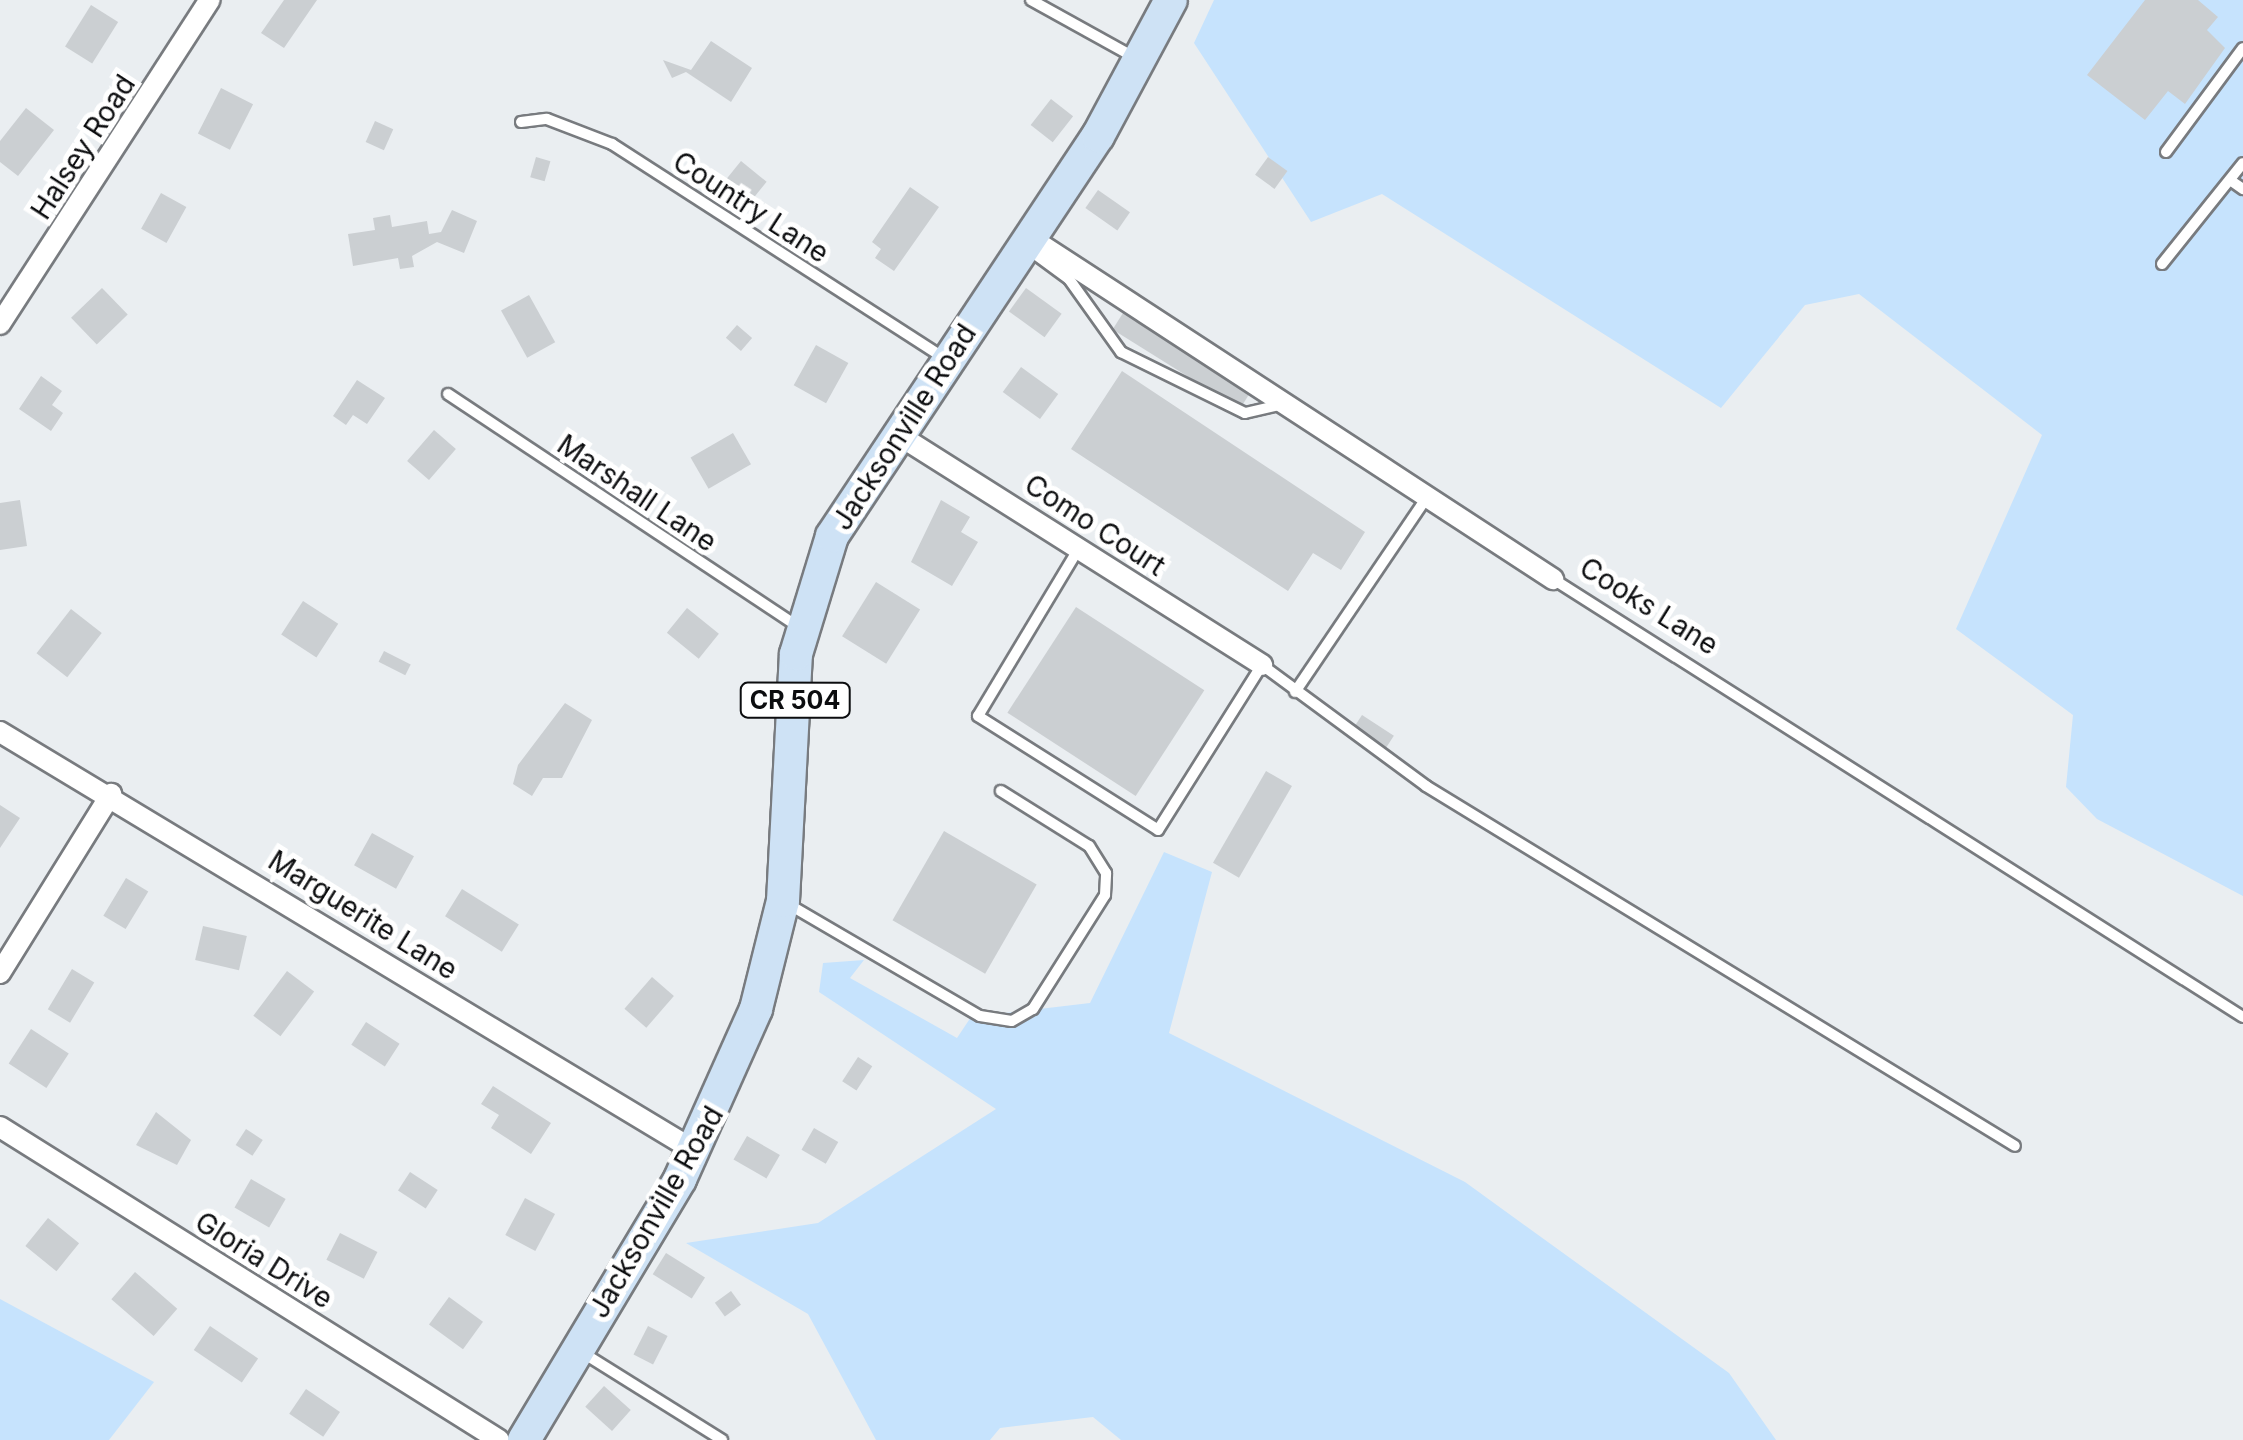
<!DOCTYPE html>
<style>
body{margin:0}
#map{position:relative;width:2243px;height:1440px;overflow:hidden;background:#eaeef1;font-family:Inter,sans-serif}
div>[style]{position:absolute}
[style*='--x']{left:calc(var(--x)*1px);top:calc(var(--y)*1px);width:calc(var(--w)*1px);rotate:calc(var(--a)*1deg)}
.green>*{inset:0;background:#c6e3fd}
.building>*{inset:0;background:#cbcfd2;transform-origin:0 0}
.roads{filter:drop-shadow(2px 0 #787b7f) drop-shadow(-2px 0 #787b7f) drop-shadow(0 2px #787b7f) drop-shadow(0 -2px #787b7f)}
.service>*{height:10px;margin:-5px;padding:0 5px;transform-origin:5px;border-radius:5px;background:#fff}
.minor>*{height:20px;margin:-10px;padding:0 10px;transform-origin:10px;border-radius:10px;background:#fff}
.primary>*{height:32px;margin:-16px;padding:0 16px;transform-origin:16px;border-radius:16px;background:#cee2f5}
span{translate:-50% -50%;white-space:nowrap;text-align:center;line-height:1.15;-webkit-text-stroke:10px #fff;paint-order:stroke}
.shield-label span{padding:2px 8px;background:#fff;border:2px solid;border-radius:8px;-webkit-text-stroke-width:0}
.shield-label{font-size:25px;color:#0c0d0f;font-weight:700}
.street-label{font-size:28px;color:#0c0d0f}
</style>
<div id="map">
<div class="green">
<div style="clip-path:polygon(1214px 0,2243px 0,2243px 896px,2097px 819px,2066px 787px,2073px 715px,1956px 629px,2042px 435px,1859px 294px,1805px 305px,1721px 408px,1382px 194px,1311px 222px,1194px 43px)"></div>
<div style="clip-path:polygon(1164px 852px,1212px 872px,1169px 1033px,1465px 1182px,1729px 1373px,1776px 1440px,1121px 1440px,1093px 1417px,1000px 1428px,990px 1440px,876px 1440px,808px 1314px,686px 1243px,818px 1223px,996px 1109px,819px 992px,823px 963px,864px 960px,850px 978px,957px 1038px,971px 1017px,1090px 1003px)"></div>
<div style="clip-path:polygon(0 1299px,154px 1382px,109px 1440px,0 1440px)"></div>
</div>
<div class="building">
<div style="clip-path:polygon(284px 0,317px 0,284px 48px,261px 33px)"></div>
<div style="clip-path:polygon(2145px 0,2198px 0,2218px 17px,2207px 30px,2225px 48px,2185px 104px,2168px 91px,2145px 120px,2087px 75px)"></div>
<div style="left:91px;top:5px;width:32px;height:49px;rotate:32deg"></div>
<div style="clip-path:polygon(711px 41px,752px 68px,731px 102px,686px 72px,672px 78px,663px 60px,691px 70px)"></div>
<div style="left:221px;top:88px;width:36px;height:51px;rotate:27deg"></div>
<div style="left:1051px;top:99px;width:28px;height:33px;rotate:38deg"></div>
<div style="clip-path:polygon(26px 108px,54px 130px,18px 176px,0 162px,0 141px)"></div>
<div style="left:375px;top:121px;width:20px;height:23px;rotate:24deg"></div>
<div style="left:536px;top:157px;width:15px;height:21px;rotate:16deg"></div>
<div style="left:1268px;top:157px;width:24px;height:22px;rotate:36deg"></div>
<div style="left:741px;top:161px;width:33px;height:36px;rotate:39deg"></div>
<div style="clip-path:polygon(910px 187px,939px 207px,894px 271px,875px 258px,881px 249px,872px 242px)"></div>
<div style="left:1098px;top:190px;width:39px;height:22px;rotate:35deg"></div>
<div style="left:161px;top:193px;width:29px;height:41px;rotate:29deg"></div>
<div style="clip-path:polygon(452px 210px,477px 221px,464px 253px,437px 242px,412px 256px,414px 267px,400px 269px,398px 258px,353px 266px,348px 234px,375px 230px,373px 218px,390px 215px,392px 227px,427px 221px,429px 234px,441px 232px)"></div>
<div style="left:102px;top:288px;width:37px;height:43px;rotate:46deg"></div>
<div style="left:1026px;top:288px;width:44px;height:29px;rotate:36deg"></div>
<div style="left:529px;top:295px;width:54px;height:32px;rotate:61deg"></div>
<div style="left:1128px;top:305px;width:150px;height:29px;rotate:32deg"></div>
<div style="left:737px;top:325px;width:20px;height:17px;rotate:41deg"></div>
<div style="left:816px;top:345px;width:37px;height:46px;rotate:29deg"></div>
<div style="left:1021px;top:367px;width:46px;height:31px;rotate:36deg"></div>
<div style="clip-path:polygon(1122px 371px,1365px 532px,1341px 570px,1313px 553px,1288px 591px,1071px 449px)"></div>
<div style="clip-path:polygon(41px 376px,62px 391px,52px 405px,63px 413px,51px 431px,19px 409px)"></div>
<div style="clip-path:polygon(357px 380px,385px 398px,367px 424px,353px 415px,346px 425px,333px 416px)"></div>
<div style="left:434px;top:430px;width:29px;height:41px;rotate:41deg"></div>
<div style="left:733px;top:433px;width:36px;height:49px;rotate:60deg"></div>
<div style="clip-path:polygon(20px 500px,27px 546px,0 550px,0 503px)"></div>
<div style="clip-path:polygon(941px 500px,970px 517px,961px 532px,978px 542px,952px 586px,911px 562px)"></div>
<div style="left:876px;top:582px;width:52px;height:64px;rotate:32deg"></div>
<div style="left:303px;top:601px;width:42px;height:40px;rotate:33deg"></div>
<div style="left:1076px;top:607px;width:153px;height:126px;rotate:33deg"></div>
<div style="left:687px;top:608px;width:41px;height:32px;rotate:39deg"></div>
<div style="left:71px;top:609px;width:39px;height:56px;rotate:38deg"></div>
<div style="left:384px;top:651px;width:30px;height:12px;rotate:27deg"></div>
<div style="clip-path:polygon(565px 703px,592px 720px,562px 778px,543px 778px,532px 796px,513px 784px,518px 765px)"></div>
<div style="left:1362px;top:715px;width:38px;height:15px;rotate:33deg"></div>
<div style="left:1266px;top:771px;width:30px;height:106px;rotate:30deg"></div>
<div style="clip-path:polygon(0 805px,20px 818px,0 848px)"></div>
<div style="left:944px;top:831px;width:107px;height:103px;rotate:30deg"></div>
<div style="left:372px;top:833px;width:48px;height:37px;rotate:29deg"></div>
<div style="left:126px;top:878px;width:26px;height:44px;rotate:31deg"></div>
<div style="left:462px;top:889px;width:67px;height:32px;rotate:32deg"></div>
<div style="left:203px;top:926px;width:45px;height:35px;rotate:13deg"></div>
<div style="left:72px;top:969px;width:26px;height:47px;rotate:31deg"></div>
<div style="left:287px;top:971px;width:34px;height:56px;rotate:37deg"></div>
<div style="left:652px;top:977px;width:29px;height:42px;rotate:41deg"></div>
<div style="left:366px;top:1022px;width:40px;height:27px;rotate:33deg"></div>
<div style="left:31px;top:1029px;width:45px;height:41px;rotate:33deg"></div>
<div style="left:858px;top:1057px;width:17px;height:29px;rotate:33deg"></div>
<div style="clip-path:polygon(493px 1086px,551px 1123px,531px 1154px,491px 1128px,499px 1115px,481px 1104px)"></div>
<div style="clip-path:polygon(156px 1112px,191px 1140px,177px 1165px,136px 1145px)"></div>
<div style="left:814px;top:1128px;width:28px;height:25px;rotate:30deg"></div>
<div style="left:246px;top:1129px;width:20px;height:19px;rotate:33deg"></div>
<div style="left:747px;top:1136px;width:38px;height:27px;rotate:30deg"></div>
<div style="left:410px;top:1172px;width:33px;height:22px;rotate:33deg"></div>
<div style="left:251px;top:1179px;width:40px;height:33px;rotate:30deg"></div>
<div style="left:525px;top:1198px;width:34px;height:42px;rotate:28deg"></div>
<div style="left:48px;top:1218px;width:40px;height:36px;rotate:39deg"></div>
<div style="left:340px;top:1233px;width:42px;height:30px;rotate:27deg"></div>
<div style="left:666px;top:1253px;width:46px;height:25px;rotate:32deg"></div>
<div style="left:135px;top:1272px;width:56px;height:36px;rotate:41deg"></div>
<div style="left:731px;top:1291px;width:17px;height:20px;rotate:54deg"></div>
<div style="left:449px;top:1297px;width:42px;height:34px;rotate:36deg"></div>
<div style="left:210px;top:1326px;width:58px;height:29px;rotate:34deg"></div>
<div style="left:648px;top:1326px;width:22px;height:32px;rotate:27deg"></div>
<div style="left:604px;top:1386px;width:36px;height:28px;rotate:42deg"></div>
<div style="left:306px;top:1389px;width:41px;height:30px;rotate:34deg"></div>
</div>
<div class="roads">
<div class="service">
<div style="--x:1031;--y:0;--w:118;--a:29"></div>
<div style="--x:521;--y:122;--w:26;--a:-7"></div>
<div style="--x:547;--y:119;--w:70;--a:21"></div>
<div style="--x:612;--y:144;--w:397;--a:32.8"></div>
<div style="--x:2166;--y:152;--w:129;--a:-53.5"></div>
<div style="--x:2230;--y:180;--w:16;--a:35"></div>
<div style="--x:1028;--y:249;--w:51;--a:36.2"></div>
<div style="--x:1069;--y:279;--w:90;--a:54.5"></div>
<div style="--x:1121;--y:352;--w:138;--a:26.2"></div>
<div style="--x:1245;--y:413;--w:40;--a:-13"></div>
<div style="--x:2162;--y:264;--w:129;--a:-51.3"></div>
<div style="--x:448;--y:394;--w:423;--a:33.6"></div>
<div style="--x:1079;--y:548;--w:196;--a:121"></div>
<div style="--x:978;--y:716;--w:213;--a:32.3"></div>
<div style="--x:1158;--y:830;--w:195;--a:-57.8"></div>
<div style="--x:1262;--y:665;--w:204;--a:36.4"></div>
<div style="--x:1426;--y:786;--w:690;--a:31.43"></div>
<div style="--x:1553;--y:579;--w:817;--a:32.41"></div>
<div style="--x:1295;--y:692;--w:232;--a:-55.9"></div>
<div style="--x:788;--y:904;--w:222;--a:30.3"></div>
<div style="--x:980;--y:1016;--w:32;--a:9"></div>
<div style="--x:1012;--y:1021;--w:24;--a:-30"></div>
<div style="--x:1033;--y:1009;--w:135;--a:-57.7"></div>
<div style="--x:1105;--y:895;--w:22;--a:-87"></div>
<div style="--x:1106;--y:873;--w:32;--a:-122"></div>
<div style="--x:1089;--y:846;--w:104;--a:-148"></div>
<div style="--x:583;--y:1353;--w:164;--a:32"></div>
</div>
<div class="minor">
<div style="--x:1029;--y:237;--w:626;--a:33.13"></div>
<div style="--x:0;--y:324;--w:386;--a:-57.1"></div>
<div style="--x:897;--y:434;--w:432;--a:32.3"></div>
<div style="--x:0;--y:732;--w:812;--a:31.08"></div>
<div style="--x:0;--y:973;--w:211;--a:-58.2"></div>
<div style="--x:0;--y:1127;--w:589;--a:32.1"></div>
</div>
<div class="primary">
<div style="--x:524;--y:1440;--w:304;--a:-59.1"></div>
<div style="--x:680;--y:1179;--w:186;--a:-65.9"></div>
<div style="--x:756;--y:1009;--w:111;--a:-76"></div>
<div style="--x:783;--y:901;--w:247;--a:-87"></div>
<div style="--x:796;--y:654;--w:123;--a:-73"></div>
<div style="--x:832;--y:536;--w:480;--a:-56.4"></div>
<div style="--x:1098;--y:136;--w:154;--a:-61.8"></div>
</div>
</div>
<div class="shield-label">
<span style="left:795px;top:700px">CR 504</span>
</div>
<div class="street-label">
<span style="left:83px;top:147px;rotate:-57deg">Halsey Road</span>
<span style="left:751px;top:207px;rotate:33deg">Country Lane</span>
<span style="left:904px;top:427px;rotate:-57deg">Jacksonville Road</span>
<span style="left:637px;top:493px;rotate:34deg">Marshall Lane</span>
<span style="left:1095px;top:525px;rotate:33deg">Como Court</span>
<span style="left:1649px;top:606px;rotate:32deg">Cooks Lane</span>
<span style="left:363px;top:915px;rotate:32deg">Marguerite Lane</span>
<span style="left:656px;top:1212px;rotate:-60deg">Jacksonville Road</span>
<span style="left:264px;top:1260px;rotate:32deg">Gloria Drive</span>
</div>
</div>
